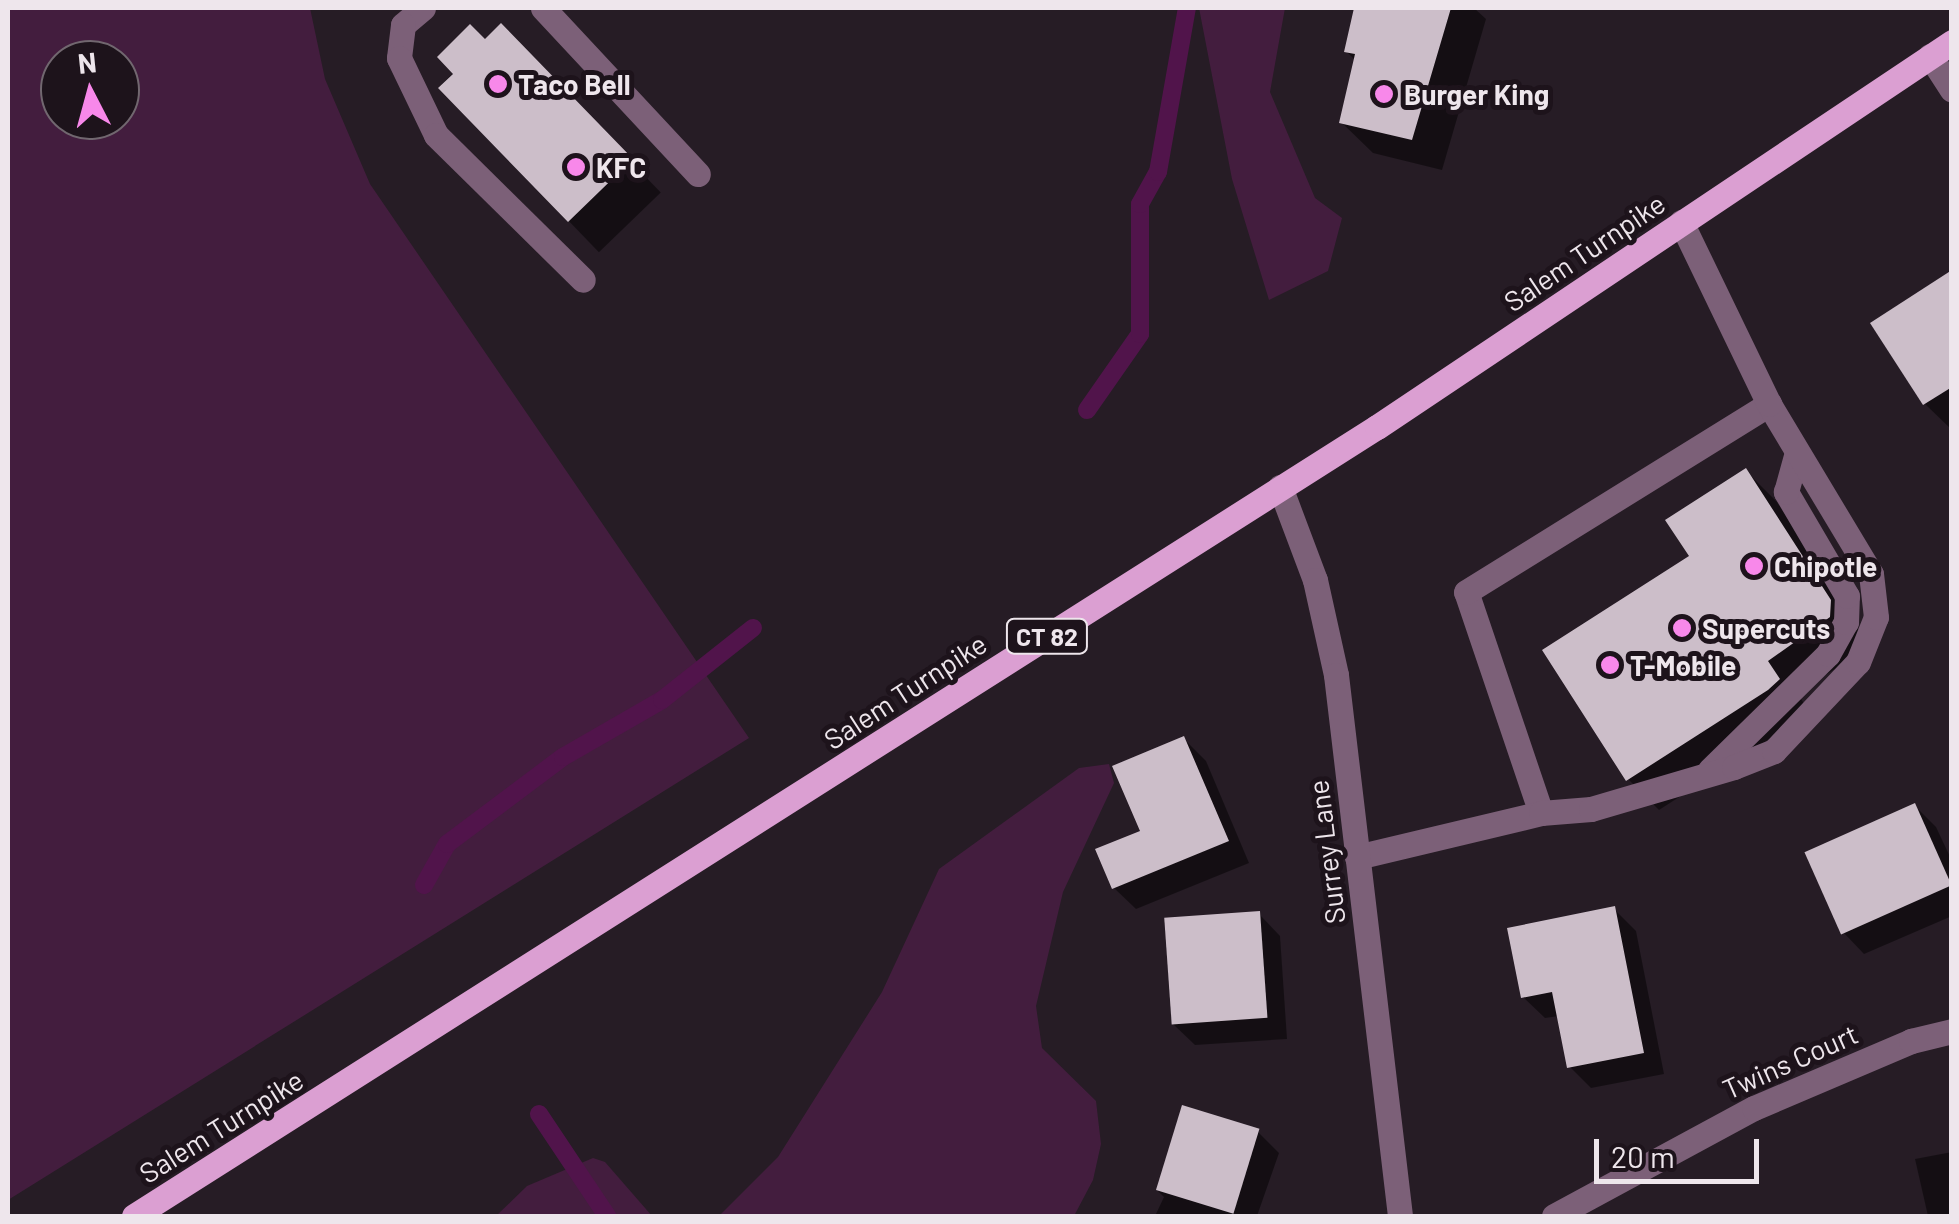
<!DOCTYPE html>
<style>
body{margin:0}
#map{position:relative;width:1959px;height:1224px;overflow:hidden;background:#261c25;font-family:Barlow,sans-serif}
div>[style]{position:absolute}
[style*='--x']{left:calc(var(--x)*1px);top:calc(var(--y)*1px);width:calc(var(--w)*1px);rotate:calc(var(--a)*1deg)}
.green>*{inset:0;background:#431d3e}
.shadow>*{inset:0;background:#0007;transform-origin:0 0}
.stream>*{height:18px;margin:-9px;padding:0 9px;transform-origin:9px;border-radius:9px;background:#51144b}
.building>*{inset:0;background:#ccbec9;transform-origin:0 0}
.lane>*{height:25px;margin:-12.5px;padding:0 12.5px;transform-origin:12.5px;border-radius:12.5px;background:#7c6078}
.street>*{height:25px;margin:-12.5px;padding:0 12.5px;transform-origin:12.5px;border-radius:12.5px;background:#7c6078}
.primary>*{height:25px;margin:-12.5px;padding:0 12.5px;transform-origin:12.5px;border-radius:12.5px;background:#db9fd2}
.dots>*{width:28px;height:28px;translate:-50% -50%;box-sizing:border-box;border:5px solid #1d131b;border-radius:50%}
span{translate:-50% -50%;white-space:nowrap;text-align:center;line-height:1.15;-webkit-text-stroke:10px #1d131b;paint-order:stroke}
.shield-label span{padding:2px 8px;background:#1d131b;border:2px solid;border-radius:8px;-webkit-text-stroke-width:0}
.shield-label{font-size:25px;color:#eee6ec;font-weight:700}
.poi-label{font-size:28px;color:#eee6ec;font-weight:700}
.left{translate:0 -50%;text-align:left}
.street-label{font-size:28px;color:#eee6ec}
.frame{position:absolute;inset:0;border:10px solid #eee6ec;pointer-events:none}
.north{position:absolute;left:40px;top:40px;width:100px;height:100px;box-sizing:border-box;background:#1d131b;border:2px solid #71676f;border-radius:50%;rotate:354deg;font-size:28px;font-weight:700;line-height:40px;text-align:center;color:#eee6ec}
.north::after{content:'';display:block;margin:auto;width:35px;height:45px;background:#f888ea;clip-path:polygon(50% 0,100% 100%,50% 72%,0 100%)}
.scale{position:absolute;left:1594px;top:1139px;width:165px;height:45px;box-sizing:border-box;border:5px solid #eee6ec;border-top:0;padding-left:12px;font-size:30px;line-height:35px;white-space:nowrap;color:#eee6ec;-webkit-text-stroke:8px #1d131b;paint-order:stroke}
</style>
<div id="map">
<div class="green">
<div style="clip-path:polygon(evenodd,8px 8px,310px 8px,325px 79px,370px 184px,749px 738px,8px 1200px,8px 8px,60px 60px,120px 60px,120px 120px,60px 120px,60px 60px)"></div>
<div style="clip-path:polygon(1199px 8px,1285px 8px,1270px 92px,1315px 198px,1342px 218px,1328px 271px,1269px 300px,1232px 179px)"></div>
<div style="clip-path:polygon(1109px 764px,1114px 783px,1063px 892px,1036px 1006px,1042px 1048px,1096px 1101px,1101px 1144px,1093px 1180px,1074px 1216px,719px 1216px,778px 1157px,882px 992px,939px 869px,1079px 768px)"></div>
<div style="clip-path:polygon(593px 1158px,605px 1162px,652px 1216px,496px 1216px,527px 1186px)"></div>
</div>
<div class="shadow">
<div style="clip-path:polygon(1356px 8px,1474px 8px,1486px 19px,1442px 170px,1373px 153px,1341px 122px,1356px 61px,1346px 51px)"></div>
<div style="left:501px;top:27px;width:230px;height:86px;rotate:46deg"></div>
<div style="clip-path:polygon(1952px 273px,1952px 430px,1925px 404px)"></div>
<div style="clip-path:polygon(1746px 471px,1777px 502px,1861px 633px,1857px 655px,1797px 693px,1809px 711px,1799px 720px,1659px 810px,1628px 779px,1693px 557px)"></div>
<div style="clip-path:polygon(1184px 739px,1206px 761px,1249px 863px,1136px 909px,1114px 888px)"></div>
<div style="clip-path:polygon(1915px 806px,1936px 827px,1952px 861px,1952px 916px,1864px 954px,1843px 932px)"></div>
<div style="clip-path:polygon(1614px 909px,1636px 931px,1664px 1074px,1591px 1088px,1569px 1066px,1559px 1016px,1545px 1018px,1523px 997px)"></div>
<div style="clip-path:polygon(1259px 914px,1280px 936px,1287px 1039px,1195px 1045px,1173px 1024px)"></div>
<div style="clip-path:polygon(1258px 1132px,1279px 1153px,1257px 1216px,1155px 1216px,1164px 1197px,1157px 1190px)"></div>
<div style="clip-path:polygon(1952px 1152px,1952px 1216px,1928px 1216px,1915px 1159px)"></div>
</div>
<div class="stream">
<div style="--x:1087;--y:410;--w:93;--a:-55.1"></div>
<div style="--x:1140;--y:334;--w:130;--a:-90"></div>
<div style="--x:1140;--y:204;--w:37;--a:-61"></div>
<div style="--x:1158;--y:172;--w:167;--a:-80"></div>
<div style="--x:424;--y:885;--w:47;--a:-60.7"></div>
<div style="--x:447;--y:844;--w:145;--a:-36.9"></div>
<div style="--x:563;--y:757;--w:114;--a:-29.9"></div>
<div style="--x:662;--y:700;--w:116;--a:-38.4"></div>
<div style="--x:539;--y:1114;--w:123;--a:56.3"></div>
</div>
<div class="building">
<div style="clip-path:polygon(1354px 8px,1451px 8px,1412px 140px,1339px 123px,1355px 54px,1344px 52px)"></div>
<div style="clip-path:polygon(501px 23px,633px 159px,568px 222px,438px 88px,453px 74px,437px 57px,470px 24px,485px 39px)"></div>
<div style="clip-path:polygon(1952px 270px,1952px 387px,1923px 405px,1870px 323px)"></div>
<div style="clip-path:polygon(1746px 468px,1831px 600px,1830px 617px,1768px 661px,1780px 679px,1768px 690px,1626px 781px,1542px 650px,1689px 556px,1665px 520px)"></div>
<div style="clip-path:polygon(1184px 736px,1229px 841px,1112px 889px,1095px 849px,1140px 831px,1112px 766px)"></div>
<div style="left:1915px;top:803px;width:90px;height:121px;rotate:66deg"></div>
<div style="clip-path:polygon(1615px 906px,1644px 1053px,1567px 1068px,1552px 992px,1521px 998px,1507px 928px)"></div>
<div style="left:1260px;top:911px;width:107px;height:96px;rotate:86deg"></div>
<div style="left:1182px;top:1105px;width:81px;height:89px;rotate:17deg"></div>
</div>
<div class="lane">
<div style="--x:423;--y:8;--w:26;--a:140"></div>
<div style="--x:403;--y:25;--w:33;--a:97"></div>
<div style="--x:399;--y:58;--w:85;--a:64.3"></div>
<div style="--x:436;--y:135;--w:206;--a:44.6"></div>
<div style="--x:543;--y:8;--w:227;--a:47"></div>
<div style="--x:1930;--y:56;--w:40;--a:57.1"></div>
<div style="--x:1710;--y:770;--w:165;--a:-44.5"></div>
<div style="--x:1828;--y:654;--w:37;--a:-61"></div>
<div style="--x:1846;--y:622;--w:26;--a:-88"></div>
<div style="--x:1847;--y:596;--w:121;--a:-120.4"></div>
<div style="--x:1786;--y:492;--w:41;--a:-74.6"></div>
<div style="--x:1541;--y:813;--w:233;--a:-108.7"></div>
<div style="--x:1466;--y:592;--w:357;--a:-31.8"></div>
<div style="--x:1357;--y:857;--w:189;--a:-13.4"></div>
<div style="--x:1541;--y:813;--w:50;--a:-4.6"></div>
<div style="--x:1591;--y:809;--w:149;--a:-16.4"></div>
<div style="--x:1734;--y:767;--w:43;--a:-21.8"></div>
<div style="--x:1774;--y:751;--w:122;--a:-46.7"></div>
<div style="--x:1858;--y:662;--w:48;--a:-68.2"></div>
<div style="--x:1876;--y:617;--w:43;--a:-96.6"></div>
<div style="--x:1871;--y:574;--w:198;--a:-121"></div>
<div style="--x:1769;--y:404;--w:202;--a:-115.8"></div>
</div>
<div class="street">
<div style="--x:1280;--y:487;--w:99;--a:69.4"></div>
<div style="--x:1315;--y:580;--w:97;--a:77.5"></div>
<div style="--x:1336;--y:675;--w:545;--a:83.25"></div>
<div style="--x:1554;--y:1216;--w:227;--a:-28.4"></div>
<div style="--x:1754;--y:1108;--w:171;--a:-23.1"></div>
<div style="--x:1911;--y:1041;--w:42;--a:-13.7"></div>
</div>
<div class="primary">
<div style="--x:134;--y:1216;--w:1472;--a:-32.41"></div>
<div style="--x:1377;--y:427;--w:692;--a:-33.8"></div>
</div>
<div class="dots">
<div style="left:498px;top:84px;background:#f888ea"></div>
<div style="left:1384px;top:94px;background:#f888ea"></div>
<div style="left:576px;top:167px;background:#f888ea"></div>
<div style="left:1754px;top:566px;background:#f888ea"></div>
<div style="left:1682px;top:628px;background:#f888ea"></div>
<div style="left:1610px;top:665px;background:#f888ea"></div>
</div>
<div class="shield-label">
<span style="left:1047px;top:636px">CT 82</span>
</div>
<div class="poi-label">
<span class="left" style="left:518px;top:84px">Taco Bell</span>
<span class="left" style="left:1404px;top:94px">Burger King</span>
<span class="left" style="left:596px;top:167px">KFC</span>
<span class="left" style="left:1774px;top:566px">Chipotle</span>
<span class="left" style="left:1702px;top:628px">Supercuts</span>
<span class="left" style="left:1630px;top:665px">T-Mobile</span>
</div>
<div class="street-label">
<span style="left:1584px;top:252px;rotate:-34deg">Salem Turnpike</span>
<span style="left:905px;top:691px;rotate:-33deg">Salem Turnpike</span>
<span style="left:1326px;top:852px;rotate:-97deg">Surrey Lane</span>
<span style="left:1790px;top:1061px;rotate:-24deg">Twins Court</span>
<span style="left:221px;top:1126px;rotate:-32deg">Salem Turnpike</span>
</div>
<div class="frame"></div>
<div class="north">N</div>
<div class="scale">20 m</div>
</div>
